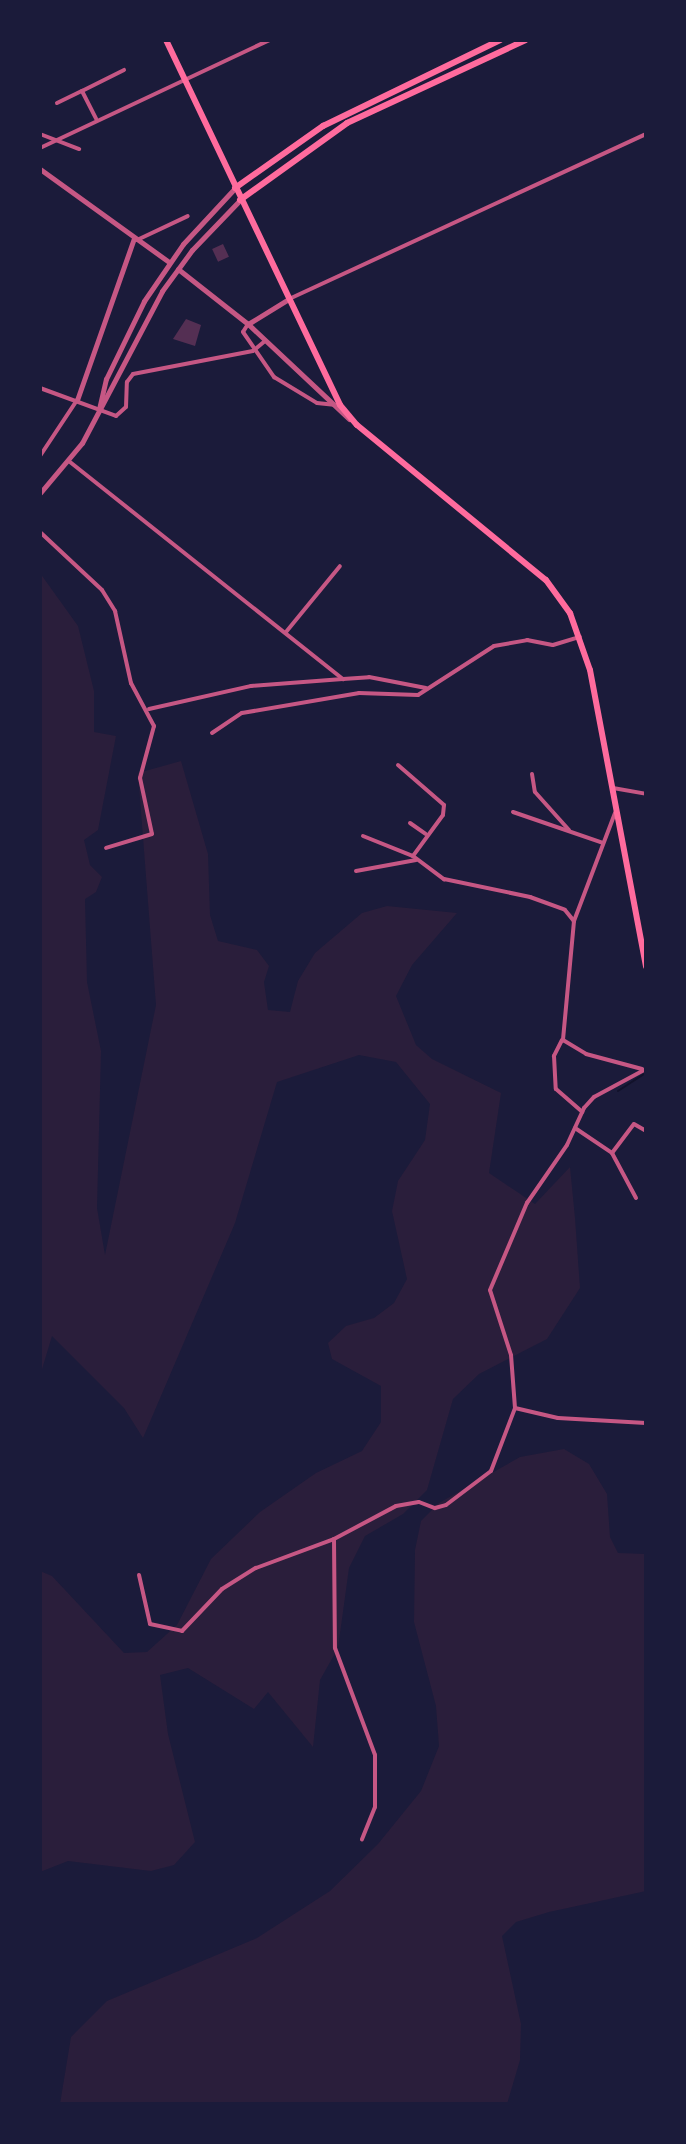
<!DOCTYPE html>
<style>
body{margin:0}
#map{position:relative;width:686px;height:2144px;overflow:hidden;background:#1b1b3a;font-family:Arial,sans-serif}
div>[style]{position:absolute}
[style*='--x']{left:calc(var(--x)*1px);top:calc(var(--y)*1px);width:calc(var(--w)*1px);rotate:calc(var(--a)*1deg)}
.green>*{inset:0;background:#2a1e3b}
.stream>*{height:2px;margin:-1px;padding:0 1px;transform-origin:1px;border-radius:1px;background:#12122b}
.building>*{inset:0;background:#542f53;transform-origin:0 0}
.minor>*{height:4px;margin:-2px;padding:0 2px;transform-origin:2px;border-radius:2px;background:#c65784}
.tertiary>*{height:5px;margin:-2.5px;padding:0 2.5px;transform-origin:2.5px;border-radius:2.5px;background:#c65784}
.secondary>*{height:6px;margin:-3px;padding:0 3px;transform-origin:3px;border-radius:3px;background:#ff6b9d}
.primary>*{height:6px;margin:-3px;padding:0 3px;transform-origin:3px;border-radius:3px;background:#ff6b9d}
span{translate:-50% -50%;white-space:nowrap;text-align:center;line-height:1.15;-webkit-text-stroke:6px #1b1b3a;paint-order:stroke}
.frame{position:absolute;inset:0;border:42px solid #1b1b3a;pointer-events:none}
</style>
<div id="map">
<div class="green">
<div style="clip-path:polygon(40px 573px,78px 626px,94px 691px,94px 732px,116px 736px,98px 830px,84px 840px,90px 865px,102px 877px,96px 892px,85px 899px,87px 982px,101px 1051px,97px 1208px,105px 1255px,156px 1005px,138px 773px,181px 761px,208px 854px,210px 915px,218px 941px,257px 950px,269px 966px,264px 982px,268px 1010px,290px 1012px,298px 981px,315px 953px,362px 913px,387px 906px,457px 913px,412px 965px,396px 996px,416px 1045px,432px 1059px,501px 1093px,489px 1173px,535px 1204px,570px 1167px,575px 1218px,580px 1288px,547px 1339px,479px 1374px,453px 1399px,427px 1490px,403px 1514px,365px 1536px,349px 1568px,338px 1648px,320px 1680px,313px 1747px,268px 1692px,254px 1709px,188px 1668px,160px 1675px,168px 1734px,195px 1842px,174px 1865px,151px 1871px,68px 1861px,40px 1872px,40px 1571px,52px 1576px,124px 1653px,147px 1652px,177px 1625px,211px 1559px,260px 1512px,316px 1473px,362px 1451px,381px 1422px,381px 1386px,332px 1359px,328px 1343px,346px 1326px,374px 1318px,394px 1303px,407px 1279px,392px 1211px,398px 1181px,425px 1140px,430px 1104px,396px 1062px,359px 1055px,277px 1082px,235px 1223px,143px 1438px,124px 1408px,52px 1336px,40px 1376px)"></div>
<div style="clip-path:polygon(564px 1449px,589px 1464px,607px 1494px,610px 1537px,618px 1553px,646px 1554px,646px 1891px,549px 1912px,516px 1922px,502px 1936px,521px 2024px,520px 2060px,507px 2104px,60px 2104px,71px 2037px,107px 2001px,257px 1938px,330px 1891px,378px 1844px,421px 1791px,439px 1746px,436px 1706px,414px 1622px,415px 1550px,421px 1521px,439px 1503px,520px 1457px)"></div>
</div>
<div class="stream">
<div style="--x:618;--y:1091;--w:33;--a:-33"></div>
</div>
<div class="building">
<div style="left:223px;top:244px;width:14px;height:12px;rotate:65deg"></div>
<div style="clip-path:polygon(186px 319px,201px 325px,195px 346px,173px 339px)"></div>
</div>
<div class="minor">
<div style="--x:82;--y:91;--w:47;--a:-26.6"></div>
<div style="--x:57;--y:103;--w:28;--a:-26"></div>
<div style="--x:82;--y:91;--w:31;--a:63"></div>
<div style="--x:40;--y:134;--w:42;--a:21"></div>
<div style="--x:40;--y:148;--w:254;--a:-25.2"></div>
<div style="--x:137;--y:240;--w:56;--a:-25.2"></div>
<div style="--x:289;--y:299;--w:393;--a:-24.8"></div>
<div style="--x:248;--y:324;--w:9;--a:122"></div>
<div style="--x:243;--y:332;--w:55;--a:55.4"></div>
<div style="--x:274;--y:377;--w:50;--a:31.2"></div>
<div style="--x:317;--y:403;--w:19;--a:6"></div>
<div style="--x:40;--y:388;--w:81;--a:20.2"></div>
<div style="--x:116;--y:416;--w:13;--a:-42"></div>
<div style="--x:126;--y:407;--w:25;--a:-88"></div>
<div style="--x:127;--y:382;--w:10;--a:-53"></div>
<div style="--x:133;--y:374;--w:122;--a:-10.9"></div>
<div style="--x:253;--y:351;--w:16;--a:-40"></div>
<div style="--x:40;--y:456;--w:67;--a:-56.5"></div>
<div style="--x:70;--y:462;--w:349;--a:38.5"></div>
<div style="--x:40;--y:532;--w:85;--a:43.1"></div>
<div style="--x:102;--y:590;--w:25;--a:58"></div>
<div style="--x:115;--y:611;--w:74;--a:77.5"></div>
<div style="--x:131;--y:683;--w:49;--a:61.9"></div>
<div style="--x:154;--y:726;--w:54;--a:105.1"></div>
<div style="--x:140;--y:778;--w:57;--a:77.9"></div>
<div style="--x:152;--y:834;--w:48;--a:163.1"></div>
<div style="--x:286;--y:632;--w:85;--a:-50.7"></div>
<div style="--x:149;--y:709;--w:105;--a:-12.7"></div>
<div style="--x:251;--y:686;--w:92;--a:-4.4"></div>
<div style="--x:343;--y:679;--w:26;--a:-4"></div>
<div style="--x:369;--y:677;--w:58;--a:10.9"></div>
<div style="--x:212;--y:733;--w:36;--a:-34"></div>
<div style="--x:242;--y:713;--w:119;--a:-9.7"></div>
<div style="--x:359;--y:693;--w:59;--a:1.9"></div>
<div style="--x:418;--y:695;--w:90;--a:-32.8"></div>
<div style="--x:494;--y:646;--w:34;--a:-10"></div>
<div style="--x:527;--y:640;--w:26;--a:11"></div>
<div style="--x:553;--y:645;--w:28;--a:-17"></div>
<div style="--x:398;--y:765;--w:61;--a:41"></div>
<div style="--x:444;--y:805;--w:10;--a:96"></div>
<div style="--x:443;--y:815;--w:51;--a:126.2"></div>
<div style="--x:413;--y:856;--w:39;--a:37"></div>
<div style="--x:444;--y:879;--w:88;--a:11.8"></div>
<div style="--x:530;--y:897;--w:37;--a:20"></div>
<div style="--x:565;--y:910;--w:14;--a:51"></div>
<div style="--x:532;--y:774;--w:18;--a:81"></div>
<div style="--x:535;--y:792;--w:51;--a:48.2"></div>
<div style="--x:613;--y:788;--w:34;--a:10"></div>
<div style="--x:513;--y:812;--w:95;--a:19"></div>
<div style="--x:615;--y:813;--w:116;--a:110.8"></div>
<div style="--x:574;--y:921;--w:120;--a:95.3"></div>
<div style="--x:563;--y:1040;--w:27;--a:31"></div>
<div style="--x:586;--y:1054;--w:58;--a:15"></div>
<div style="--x:410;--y:823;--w:19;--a:35"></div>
<div style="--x:363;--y:836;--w:54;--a:21.8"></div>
<div style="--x:356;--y:871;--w:61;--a:-10.4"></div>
<div style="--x:562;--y:1040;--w:18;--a:117"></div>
<div style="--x:554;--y:1056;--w:33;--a:87"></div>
<div style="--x:556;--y:1089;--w:35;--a:41"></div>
<div style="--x:575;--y:1128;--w:45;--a:34"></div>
<div style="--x:612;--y:1153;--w:36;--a:-53"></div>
<div style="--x:634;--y:1124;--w:14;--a:30"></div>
<div style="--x:612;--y:1153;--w:51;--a:61.9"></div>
<div style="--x:515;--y:1408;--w:44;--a:13.1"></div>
<div style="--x:558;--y:1418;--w:88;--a:3.3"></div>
<div style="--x:334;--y:1539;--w:109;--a:89.5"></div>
<div style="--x:335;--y:1648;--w:114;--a:69.5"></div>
<div style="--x:375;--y:1755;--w:52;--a:90"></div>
<div style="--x:375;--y:1807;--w:35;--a:112"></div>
<div style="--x:139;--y:1575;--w:50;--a:77.3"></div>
<div style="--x:150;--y:1624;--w:33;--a:12"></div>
<div style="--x:182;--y:1631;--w:58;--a:-46.4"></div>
<div style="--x:222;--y:1589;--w:40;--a:-32"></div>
<div style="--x:256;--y:1568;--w:83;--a:-20.4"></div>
<div style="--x:334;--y:1539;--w:70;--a:-28"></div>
<div style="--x:396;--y:1506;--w:23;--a:-10"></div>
<div style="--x:419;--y:1502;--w:17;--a:21"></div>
<div style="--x:435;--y:1508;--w:11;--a:-15"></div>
<div style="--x:446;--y:1505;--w:56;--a:-37.1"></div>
<div style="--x:491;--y:1471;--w:67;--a:-69.1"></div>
<div style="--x:515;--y:1408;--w:53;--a:-94.3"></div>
<div style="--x:511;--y:1355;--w:68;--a:-107.9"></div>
<div style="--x:490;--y:1290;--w:95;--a:-67"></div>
<div style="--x:527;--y:1203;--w:70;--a:-55.4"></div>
<div style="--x:567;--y:1145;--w:41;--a:-65.3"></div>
<div style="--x:584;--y:1108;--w:15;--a:-48"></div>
<div style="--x:594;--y:1097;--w:59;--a:-28.3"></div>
</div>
<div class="tertiary">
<div style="--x:40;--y:169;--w:159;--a:35.8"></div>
<div style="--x:178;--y:269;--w:89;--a:38.2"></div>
<div style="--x:248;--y:324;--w:139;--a:43.2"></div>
<div style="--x:248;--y:324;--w:46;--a:-31.6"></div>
<div style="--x:77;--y:400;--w:172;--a:-70.6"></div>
<div style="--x:99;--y:409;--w:31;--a:-77"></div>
<div style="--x:106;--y:379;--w:87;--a:-64"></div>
<div style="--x:144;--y:301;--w:69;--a:-55.6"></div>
<div style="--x:183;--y:244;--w:76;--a:-47.1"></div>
<div style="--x:40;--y:493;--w:65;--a:-50"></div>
<div style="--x:82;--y:443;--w:172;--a:-62.2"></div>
<div style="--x:162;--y:291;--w:51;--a:-53.8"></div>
<div style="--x:192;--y:250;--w:69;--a:-46.2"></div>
</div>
<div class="secondary">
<div style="--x:235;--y:188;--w:108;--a:-35.2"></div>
<div style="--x:323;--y:126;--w:197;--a:-25.9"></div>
<div style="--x:240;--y:200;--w:132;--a:-35.7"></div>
<div style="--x:347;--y:123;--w:197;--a:-24.9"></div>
</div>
<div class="primary">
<div style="--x:166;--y:40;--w:404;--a:64.5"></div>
<div style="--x:340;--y:405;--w:26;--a:50"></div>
<div style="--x:357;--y:425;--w:244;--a:39.4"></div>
<div style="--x:546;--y:580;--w:41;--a:54"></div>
<div style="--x:570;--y:613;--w:60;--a:70.7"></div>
<div style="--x:590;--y:670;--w:302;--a:79.3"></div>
</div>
<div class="frame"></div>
</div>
